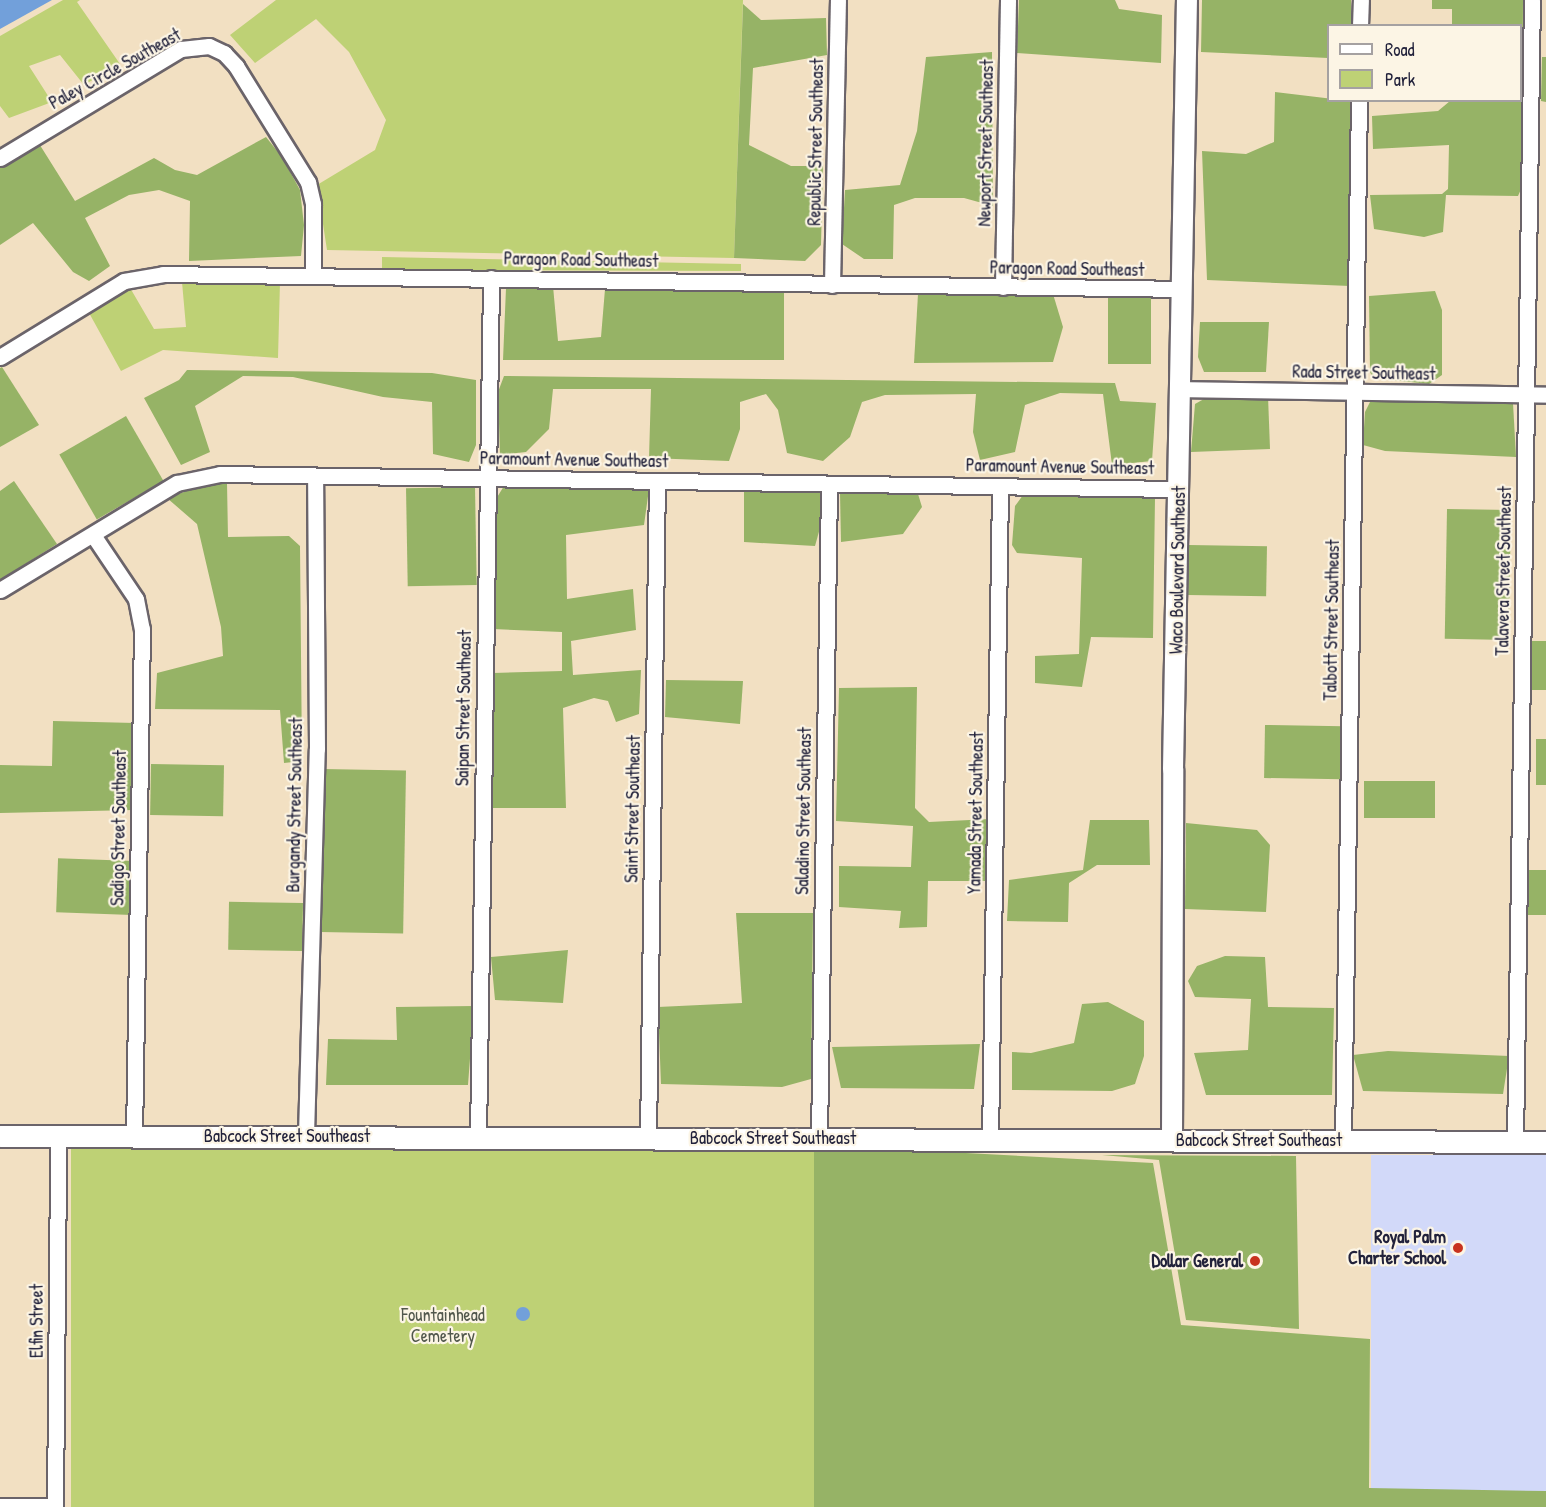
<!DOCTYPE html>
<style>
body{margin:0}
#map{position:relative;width:1546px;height:1507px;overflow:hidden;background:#f2e0c2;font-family:"Patrick Hand",sans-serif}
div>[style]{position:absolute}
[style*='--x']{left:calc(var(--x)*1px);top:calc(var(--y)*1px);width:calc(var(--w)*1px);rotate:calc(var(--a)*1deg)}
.built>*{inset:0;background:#d2d9f9;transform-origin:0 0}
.green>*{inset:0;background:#bed175;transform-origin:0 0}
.forest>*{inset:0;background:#96b366;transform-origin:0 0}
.water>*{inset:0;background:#72a0da}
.round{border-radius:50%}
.roads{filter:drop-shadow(2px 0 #6b646a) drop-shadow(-2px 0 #6b646a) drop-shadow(0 2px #6b646a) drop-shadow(0 -2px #6b646a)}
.minor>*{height:15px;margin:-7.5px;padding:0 7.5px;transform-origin:7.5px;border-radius:7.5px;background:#fff}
.tertiary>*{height:20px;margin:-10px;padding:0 10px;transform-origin:10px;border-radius:10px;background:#fff}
.secondary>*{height:21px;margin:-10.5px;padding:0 10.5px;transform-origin:10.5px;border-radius:10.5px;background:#fff}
.dots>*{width:16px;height:16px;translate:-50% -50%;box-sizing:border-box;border:3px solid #fcf5e5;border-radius:50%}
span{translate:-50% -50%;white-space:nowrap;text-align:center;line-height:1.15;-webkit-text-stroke:4.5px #fcf5e5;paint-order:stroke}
.street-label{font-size:18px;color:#22223b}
.poi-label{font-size:18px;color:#22223b;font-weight:700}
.right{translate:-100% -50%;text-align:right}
.park-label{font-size:18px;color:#51574c}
.legend{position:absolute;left:1327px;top:24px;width:195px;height:78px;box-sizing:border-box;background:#fcf5e5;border:2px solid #a5a1a1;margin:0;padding:8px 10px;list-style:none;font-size:18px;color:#22223b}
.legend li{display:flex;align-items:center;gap:12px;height:30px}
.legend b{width:30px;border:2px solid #a5a1a1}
</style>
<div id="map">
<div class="built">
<div style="left:1546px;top:1155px;width:336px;height:175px;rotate:90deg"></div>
</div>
<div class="green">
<div style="clip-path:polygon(63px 0,80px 0,77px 2px,120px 64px,84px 85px,60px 55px,29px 66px,52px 102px,9px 118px,0 106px,0 36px)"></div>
<div style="clip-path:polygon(276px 0,743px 0,734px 258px,327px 250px,317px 185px,375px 150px,386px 120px,349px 52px,316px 19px,255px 63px,230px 35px)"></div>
<div style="clip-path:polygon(382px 257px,741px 264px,741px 271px,382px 270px)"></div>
<div style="clip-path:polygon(182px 282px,280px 282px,278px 358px,163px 350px,121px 371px,88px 311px,129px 286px,154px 329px,186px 327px)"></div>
<div style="left:814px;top:1145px;width:362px;height:743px;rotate:90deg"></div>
</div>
<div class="forest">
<div style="clip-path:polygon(1019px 0,1115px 0,1119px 9px,1162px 15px,1161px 63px,1017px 53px)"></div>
<div style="clip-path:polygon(1202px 0,1351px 0,1351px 25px,1328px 26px,1328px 58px,1201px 52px)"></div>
<div style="clip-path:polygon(1432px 0,1523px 0,1522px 187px,1518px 196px,1446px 195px,1443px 232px,1424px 237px,1374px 229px,1370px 195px,1442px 194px,1448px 189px,1449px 145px,1373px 149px,1372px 116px,1438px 111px,1450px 101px,1520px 100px,1520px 26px,1452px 25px,1452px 9px,1432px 9px)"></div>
<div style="clip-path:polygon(743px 4px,761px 20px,826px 18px,827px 55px,753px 68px,749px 145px,791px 166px,823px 166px,821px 245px,805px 261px,734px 258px)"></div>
<div style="clip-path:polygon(992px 52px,993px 206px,964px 198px,915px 198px,894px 205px,893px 259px,864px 259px,842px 244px,845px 190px,900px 185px,917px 131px,926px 57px)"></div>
<div style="clip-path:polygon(1542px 57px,1546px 57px,1546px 102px,1541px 101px)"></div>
<div style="clip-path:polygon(1275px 92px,1350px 101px,1350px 286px,1207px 280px,1202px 151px,1246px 154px,1274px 142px)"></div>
<div style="clip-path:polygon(266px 137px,282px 157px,300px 190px,304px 225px,301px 256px,189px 261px,190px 201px,159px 190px,129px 195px,85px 218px,110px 266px,89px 281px,73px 272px,33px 223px,0 245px,0 167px,38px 142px,75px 201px,154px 158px,175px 170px,197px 175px)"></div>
<div style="clip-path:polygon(553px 286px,558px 341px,601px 337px,605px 289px,784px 293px,784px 360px,503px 360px,506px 288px)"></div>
<div style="clip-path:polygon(1435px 291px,1442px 310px,1442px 375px,1429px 384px,1373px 378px,1370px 372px,1369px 296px)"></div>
<div style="clip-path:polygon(918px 294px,1053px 294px,1063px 327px,1053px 362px,914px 363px)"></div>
<div style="left:1108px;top:294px;width:43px;height:70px"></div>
<div style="clip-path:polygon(1200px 322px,1269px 322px,1266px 372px,1204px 372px,1198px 357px)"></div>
<div style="clip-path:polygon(2px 367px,39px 425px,0 447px,0 368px)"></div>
<div style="clip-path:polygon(187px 370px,432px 373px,476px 380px,476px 445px,469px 462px,433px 454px,432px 402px,383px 397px,293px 377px,243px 376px,195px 406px,210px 452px,181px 465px,144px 398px,179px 380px)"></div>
<div style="clip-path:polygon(504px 376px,1115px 383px,1120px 401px,1156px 403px,1152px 461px,1112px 465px,1103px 394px,1060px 393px,1025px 405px,1015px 452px,980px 460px,973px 432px,976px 394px,885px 395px,862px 402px,850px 437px,823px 461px,787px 453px,778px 410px,766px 394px,740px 402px,740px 429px,729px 461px,649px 458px,651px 389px,553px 389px,549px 429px,526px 452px,500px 455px,498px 392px)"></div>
<div style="clip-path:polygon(1211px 395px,1268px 396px,1270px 449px,1191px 452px,1195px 404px)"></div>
<div style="clip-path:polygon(1373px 396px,1513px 403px,1516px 457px,1385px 451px,1363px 445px,1365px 412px)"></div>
<div style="left:126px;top:416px;width:75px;height:77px;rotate:60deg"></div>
<div style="clip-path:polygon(14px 481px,57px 544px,0 580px,0 491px)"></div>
<div style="clip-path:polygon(227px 483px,228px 537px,289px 536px,300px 546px,302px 761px,284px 763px,280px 710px,155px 709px,157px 673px,223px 656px,221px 627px,197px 524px,167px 498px,201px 486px)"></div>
<div style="clip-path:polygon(504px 486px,649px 489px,644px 525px,566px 535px,567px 599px,633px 589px,636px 630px,571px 641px,573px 675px,641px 670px,639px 714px,616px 722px,608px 701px,594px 698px,563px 708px,566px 808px,491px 808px,493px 673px,562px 671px,562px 632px,493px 629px,496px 499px)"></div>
<div style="left:475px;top:487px;width:98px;height:69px;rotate:89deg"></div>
<div style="clip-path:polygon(744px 488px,820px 491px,820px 528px,815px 546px,744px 542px)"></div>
<div style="clip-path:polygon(840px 493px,918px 494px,922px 507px,903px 534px,841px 542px)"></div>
<div style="clip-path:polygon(1023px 495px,1155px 498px,1153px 638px,1091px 637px,1082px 687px,1035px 683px,1035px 656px,1079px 654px,1082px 558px,1017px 553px,1012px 545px,1015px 506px)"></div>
<div style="left:1511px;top:510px;width:130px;height:64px;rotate:91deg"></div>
<div style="left:1189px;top:545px;width:78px;height:50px;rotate:1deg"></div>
<div style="left:1531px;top:641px;width:15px;height:49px"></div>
<div style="clip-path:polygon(666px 680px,743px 681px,740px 724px,665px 717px)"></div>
<div style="clip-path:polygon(917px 687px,915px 808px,929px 822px,990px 819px,991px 881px,928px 881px,927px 927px,899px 928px,901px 911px,839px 907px,839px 866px,911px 867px,913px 826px,836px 821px,839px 688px)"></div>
<div style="clip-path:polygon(53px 721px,135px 723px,134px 810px,0 813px,0 765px,52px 766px)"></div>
<div style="left:1265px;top:725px;width:78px;height:53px;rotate:1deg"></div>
<div style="left:1536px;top:739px;width:10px;height:46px"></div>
<div style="left:151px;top:764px;width:73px;height:51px;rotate:1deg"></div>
<div style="left:323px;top:769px;width:83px;height:163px;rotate:1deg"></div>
<div style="left:1435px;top:781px;width:37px;height:71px;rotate:90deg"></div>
<div style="clip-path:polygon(1090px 820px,1149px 820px,1150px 865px,1097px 865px,1069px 883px,1068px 922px,1007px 921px,1009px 880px,1083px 870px)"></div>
<div style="clip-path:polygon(1186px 823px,1257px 830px,1270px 845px,1266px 912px,1185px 909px)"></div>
<div style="left:134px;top:861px;width:54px;height:76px;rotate:92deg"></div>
<div style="left:1527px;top:870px;width:19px;height:45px"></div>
<div style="left:303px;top:903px;width:48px;height:74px;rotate:91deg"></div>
<div style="clip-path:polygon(736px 913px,813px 913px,811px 1079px,782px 1087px,661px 1084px,658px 1007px,742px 1003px)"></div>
<div style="clip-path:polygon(568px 950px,563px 1003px,495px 1000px,491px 957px)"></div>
<div style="clip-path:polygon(1225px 956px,1265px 957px,1268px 1007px,1334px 1008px,1332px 1095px,1206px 1095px,1194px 1053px,1248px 1050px,1251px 999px,1195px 997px,1188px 981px,1197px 966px)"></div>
<div style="clip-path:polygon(1108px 1002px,1144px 1021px,1144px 1056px,1135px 1084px,1112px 1091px,1012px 1090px,1012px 1052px,1031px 1053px,1074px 1043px,1082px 1004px)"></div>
<div style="clip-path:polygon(474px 1006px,468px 1085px,326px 1085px,328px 1039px,397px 1040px,396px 1007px)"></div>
<div style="clip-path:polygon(980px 1044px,974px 1089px,841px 1088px,832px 1047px)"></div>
<div style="clip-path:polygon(1388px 1051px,1509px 1056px,1503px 1094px,1363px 1091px,1353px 1055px)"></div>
<div style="clip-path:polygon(814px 1145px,1153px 1163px,1181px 1325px,1370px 1339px,1369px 1488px,1546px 1491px,1546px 1507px,814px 1507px)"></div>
<div style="clip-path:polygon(1102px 1155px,1296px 1156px,1299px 1329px,1186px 1320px,1159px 1160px)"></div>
</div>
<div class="water">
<div style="clip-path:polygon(0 0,52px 0,0 29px)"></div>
<div class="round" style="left:516px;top:1307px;width:14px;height:14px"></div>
</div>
<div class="roads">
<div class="minor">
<div style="--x:1360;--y:26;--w:26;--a:-88"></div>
<div style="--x:0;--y:158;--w:211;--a:-31.1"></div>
<div style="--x:181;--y:49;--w:28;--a:-6"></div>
<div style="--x:209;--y:46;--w:17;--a:25"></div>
<div style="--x:224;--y:53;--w:18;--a:47"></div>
<div style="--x:236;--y:66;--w:137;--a:58.2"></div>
<div style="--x:308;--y:182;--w:23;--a:77"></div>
<div style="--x:313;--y:204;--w:72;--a:90"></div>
<div style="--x:832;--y:285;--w:285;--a:-88.8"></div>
<div style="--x:1003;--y:287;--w:287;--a:-89"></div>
<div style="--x:0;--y:357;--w:145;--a:-31.5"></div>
<div style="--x:124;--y:281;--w:40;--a:-10"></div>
<div style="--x:163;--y:274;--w:1020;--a:0.84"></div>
<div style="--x:1181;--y:389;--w:365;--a:0.9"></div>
<div style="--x:93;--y:535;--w:77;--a:56.1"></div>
<div style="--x:136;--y:599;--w:31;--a:79"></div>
<div style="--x:142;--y:629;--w:507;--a:90.9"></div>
<div style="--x:0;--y:590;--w:207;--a:-31.2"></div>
<div style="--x:177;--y:483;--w:44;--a:-11.8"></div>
<div style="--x:220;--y:474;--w:959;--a:0.9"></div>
<div style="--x:306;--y:1135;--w:386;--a:-88.4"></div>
<div style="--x:317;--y:749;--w:273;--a:-90.4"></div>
<div style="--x:478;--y:1138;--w:860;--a:-89.13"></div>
<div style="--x:648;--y:1138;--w:657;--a:-89.22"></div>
<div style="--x:819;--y:1138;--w:654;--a:-89.12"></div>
<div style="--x:990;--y:1140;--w:654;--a:-89.12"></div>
<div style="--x:1343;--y:1140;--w:1040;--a:-89.12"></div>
<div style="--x:1515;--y:1142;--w:1142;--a:-89.15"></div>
<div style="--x:0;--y:1506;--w:55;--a:0"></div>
<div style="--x:55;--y:1507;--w:371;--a:-89.5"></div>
</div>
<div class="tertiary">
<div style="--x:1172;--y:1140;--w:371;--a:-89.8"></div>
<div style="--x:1173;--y:769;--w:769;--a:-88.96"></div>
</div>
<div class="secondary">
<div style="--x:0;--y:1136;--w:1546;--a:0.22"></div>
</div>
</div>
<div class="dots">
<div style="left:1458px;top:1248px;background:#c8321e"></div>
<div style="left:1255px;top:1261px;background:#c8321e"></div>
</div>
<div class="street-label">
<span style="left:115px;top:69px;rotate:-29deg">Paley Circle Southeast</span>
<span style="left:816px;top:142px;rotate:-89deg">Republic Street Southeast</span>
<span style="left:986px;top:143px;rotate:-89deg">Newport Street Southeast</span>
<span style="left:581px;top:260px;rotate:1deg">Paragon Road Southeast</span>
<span style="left:1067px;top:269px;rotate:1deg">Paragon Road Southeast</span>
<span style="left:1364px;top:373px;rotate:1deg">Rada Street Southeast</span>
<span style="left:574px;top:460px;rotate:1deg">Paramount Avenue Southeast</span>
<span style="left:1060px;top:467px;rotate:1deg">Paramount Avenue Southeast</span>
<span style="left:1178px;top:570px;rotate:-89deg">Waco Boulevard Southeast</span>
<span style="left:1504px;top:571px;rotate:-89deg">Talavera Street Southeast</span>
<span style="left:1332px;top:620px;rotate:-89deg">Talbott Street Southeast</span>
<span style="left:464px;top:708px;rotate:-89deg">Saipan Street Southeast</span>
<span style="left:295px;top:805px;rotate:-89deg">Burgandy Street Southeast</span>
<span style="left:633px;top:809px;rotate:-89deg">Saint Street Southeast</span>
<span style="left:804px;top:811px;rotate:-89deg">Saladino Street Southeast</span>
<span style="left:976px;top:813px;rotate:-89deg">Yamada Street Southeast</span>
<span style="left:119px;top:828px;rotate:-89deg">Sadigo Street Southeast</span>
<span style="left:287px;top:1136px">Babcock Street Southeast</span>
<span style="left:773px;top:1138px">Babcock Street Southeast</span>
<span style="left:1259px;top:1140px">Babcock Street Southeast</span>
<span style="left:37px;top:1321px;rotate:-90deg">Elfin Street</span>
</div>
<div class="poi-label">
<span class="right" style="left:1446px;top:1248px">Royal Palm<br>Charter School</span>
<span class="right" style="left:1243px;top:1261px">Dollar General</span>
</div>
<div class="park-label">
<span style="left:443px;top:1326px">Fountainhead<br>Cemetery</span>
</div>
<ul class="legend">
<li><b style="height:8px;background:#fff"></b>Road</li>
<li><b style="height:16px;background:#bed175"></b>Park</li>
</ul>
</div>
